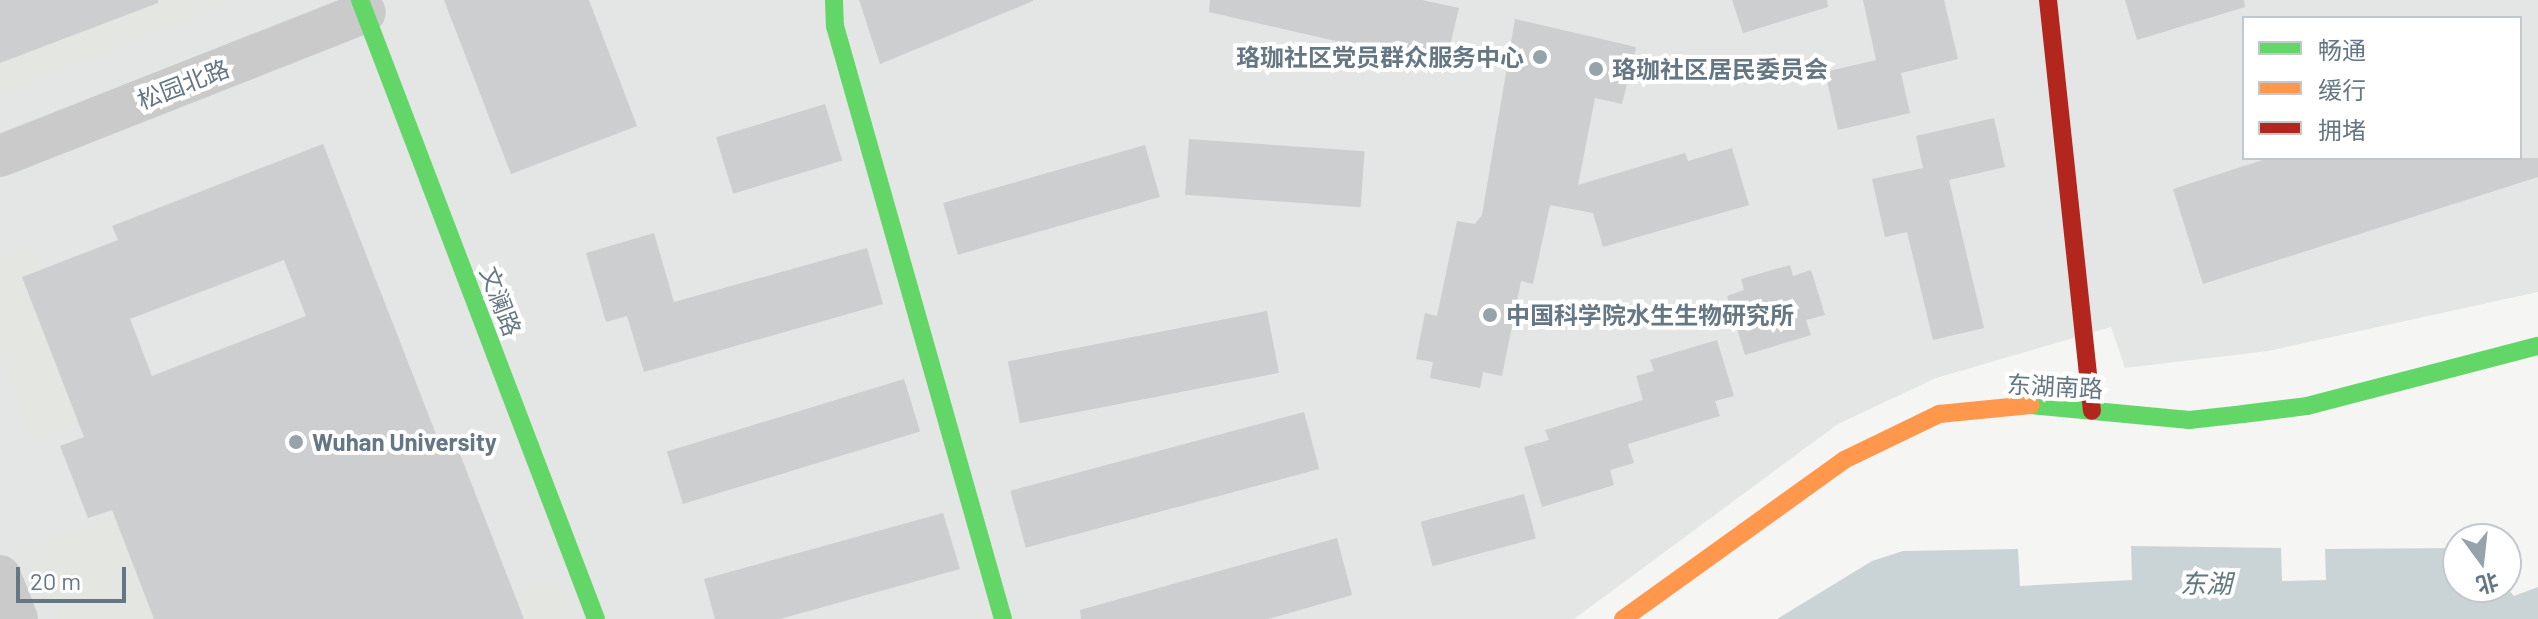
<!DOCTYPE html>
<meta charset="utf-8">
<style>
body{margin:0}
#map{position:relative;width:2538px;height:619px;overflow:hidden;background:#f5f5f4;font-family:Barlow,"Noto Sans SC",sans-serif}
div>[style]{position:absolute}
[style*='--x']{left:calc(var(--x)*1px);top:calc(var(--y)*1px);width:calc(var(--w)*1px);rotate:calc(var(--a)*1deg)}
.built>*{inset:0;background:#e4e5e5}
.green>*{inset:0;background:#e4e7e1}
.water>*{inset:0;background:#cad3d5}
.building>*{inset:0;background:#cccecf;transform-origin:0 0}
.street>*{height:42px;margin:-21px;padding:0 21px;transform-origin:21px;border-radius:21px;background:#cacacb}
.fast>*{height:18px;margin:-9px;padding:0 9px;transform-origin:9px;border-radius:9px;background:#63d668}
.slow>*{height:18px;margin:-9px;padding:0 9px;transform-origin:9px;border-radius:9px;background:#ff974d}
.jam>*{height:18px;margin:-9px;padding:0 9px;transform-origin:9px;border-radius:9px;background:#b3261e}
.dots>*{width:22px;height:22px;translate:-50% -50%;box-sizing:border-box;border:4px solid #fff;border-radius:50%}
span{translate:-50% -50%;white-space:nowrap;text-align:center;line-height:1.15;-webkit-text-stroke:8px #fff;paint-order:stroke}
.poi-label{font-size:24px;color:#657784;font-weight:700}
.right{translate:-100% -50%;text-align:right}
.left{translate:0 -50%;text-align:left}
.street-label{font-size:24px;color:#657784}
.water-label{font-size:26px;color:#617880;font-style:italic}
.legend{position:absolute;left:2242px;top:16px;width:280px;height:144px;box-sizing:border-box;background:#fff;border:2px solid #c1c9ce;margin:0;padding:10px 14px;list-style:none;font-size:24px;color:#657784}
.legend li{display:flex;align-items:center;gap:16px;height:40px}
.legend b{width:40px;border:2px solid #c1c9ce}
.north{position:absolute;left:2442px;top:523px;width:80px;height:80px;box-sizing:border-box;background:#fff;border:2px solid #c1c9ce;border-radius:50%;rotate:165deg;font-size:22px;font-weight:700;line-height:32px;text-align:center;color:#657784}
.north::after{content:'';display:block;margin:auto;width:28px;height:36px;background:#97a3ab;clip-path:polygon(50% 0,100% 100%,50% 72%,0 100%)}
.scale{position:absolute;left:16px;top:567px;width:110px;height:36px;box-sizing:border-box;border:4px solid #657784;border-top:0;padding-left:10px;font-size:24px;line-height:28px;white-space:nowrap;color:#657784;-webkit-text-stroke:6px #fff;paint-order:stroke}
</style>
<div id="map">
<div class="built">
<div style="clip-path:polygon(evenodd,0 0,2538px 0,2538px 292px,2268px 351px,2125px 368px,2111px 327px,1936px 378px,1838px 424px,1574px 619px,0 619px,0 0,2244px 18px,2520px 18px,2520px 158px,2244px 158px,2244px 18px)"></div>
</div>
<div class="green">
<div style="clip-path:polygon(126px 0,236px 0,0 92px,0 63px)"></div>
<div style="clip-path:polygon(33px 246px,42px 269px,22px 277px,79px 423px,34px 441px,0 355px,0 259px)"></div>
<div style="clip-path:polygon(116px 519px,154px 619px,54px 619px,27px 550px)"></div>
<div style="clip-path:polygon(552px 581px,578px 619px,514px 619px,523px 615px,514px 593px)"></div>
</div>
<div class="water">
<div style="clip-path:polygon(2131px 546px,2281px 548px,2282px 581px,2326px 580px,2325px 549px,2458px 548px,2458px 587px,2506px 587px,2514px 596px,2538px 587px,2538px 619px,1777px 619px,1872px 561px,1903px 551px,2018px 549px,2020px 586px,2132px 580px)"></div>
</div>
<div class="building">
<div style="clip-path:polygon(0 0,158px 0,158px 3px,0 63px)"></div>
<div style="clip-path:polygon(444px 0,589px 0,637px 126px,511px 174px)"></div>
<div style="clip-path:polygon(859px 0,1033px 0,1033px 1px,880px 64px)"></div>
<div style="clip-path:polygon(1210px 0,1422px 0,1459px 8px,1445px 66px,1209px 12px)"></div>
<div style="clip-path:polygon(1732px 0,1827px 0,1828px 7px,1743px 33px)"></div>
<div style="clip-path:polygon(1863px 0,1944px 0,1958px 59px,1901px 73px,1910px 113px,1838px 130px,1825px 72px,1876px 60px)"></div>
<div style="clip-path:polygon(2125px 0,2244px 0,2245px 7px,2137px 40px)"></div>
<div style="clip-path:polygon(1515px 19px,1636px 47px,1622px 104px,1595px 98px,1578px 185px,1685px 153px,1688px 161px,1732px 148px,1749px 205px,1603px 247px,1593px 213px,1550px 205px,1533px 284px,1521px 281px,1502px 376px,1483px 372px,1480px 388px,1430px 378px,1433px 362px,1416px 359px,1425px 313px,1437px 316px,1457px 221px,1475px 224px,1482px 215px)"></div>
<div style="left:825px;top:104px;width:59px;height:114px;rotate:73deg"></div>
<div style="clip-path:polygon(1994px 118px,2005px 167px,1949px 180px,1984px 328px,1933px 340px,1907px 232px,1885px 237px,1872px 179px,1923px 168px,1916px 136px)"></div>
<div style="left:1189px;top:139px;width:176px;height:56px;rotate:4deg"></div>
<div style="clip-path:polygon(evenodd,323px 144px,441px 447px,455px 441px,524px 619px,154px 619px,112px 510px,88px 518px,60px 446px,84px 437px,22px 277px,118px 240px,112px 226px,323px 144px,284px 260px,306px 316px,152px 376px,130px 319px,284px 260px)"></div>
<div style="left:1145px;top:145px;width:54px;height:210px;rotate:74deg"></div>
<div style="clip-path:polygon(2269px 158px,2538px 158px,2538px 177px,2203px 284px,2173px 189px)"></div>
<div style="clip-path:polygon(654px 233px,674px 302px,867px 248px,883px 304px,644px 372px,627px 316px,606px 322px,586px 253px)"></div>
<div style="clip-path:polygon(1790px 265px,1793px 276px,1811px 270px,1825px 315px,1806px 320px,1811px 335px,1745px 355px,1727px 296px,1744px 290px,1741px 279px)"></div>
<div style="left:1267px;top:311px;width:63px;height:264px;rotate:79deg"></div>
<div style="clip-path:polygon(1717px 340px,1734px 396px,1715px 401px,1720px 416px,1628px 444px,1634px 463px,1610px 470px,1614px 485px,1542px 507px,1524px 447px,1549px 440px,1545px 430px,1643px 400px,1636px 376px,1654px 371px,1650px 360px)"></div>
<div style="left:904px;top:379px;width:55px;height:248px;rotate:73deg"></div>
<div style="left:1304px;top:412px;width:59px;height:304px;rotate:75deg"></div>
<div style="left:1524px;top:494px;width:46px;height:107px;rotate:75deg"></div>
<div style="clip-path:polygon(943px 513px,960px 569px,780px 619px,715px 619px,704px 579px)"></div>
<div style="clip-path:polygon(1337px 538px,1352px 595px,1268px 619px,1081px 619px,1080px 610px)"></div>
</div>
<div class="street">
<div style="--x:0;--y:156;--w:392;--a:-21.5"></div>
<div style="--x:0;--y:576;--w:46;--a:68.4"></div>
</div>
<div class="fast">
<div style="--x:360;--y:0;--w:662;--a:69.13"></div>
<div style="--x:834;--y:0;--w:26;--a:88"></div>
<div style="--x:835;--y:26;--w:616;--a:74.18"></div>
<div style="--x:2031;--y:405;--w:159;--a:5.4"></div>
<div style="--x:2189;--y:420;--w:54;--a:-6.3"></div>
<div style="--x:2243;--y:414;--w:64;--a:-7.1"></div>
<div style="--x:2307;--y:406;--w:239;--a:-14.6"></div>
</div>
<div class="slow">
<div style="--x:1623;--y:619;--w:272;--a:-35.7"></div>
<div style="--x:1844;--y:460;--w:106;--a:-25.8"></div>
<div style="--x:1939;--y:414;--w:92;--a:-5.6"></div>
</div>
<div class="jam">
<div style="--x:2048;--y:0;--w:413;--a:83.9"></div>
</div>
<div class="dots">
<div style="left:1540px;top:57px;background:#97a3ab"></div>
<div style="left:1596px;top:69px;background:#97a3ab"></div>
<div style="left:1490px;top:315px;background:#97a3ab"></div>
<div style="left:296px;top:442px;background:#97a3ab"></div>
</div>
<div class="poi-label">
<span class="right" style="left:1524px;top:57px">珞珈社区党员群众服务中心</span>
<span class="left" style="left:1612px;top:69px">珞珈社区居民委员会</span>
<span class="left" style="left:1506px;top:315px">中国科学院水生生物研究所</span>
<span class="left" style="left:312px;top:442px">Wuhan University</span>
</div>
<div class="street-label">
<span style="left:183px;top:84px;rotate:-21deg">松园北路</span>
<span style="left:501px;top:301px;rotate:69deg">文澜路</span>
<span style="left:2055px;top:386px;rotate:3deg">东湖南路</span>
</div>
<div class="water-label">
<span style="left:2206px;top:583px">东湖</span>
</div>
<ul class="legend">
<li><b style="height:10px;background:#63d668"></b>畅通</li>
<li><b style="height:10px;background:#ff974d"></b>缓行</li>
<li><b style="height:10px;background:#b3261e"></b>拥堵</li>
</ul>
<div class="north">北</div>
<div class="scale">20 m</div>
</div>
